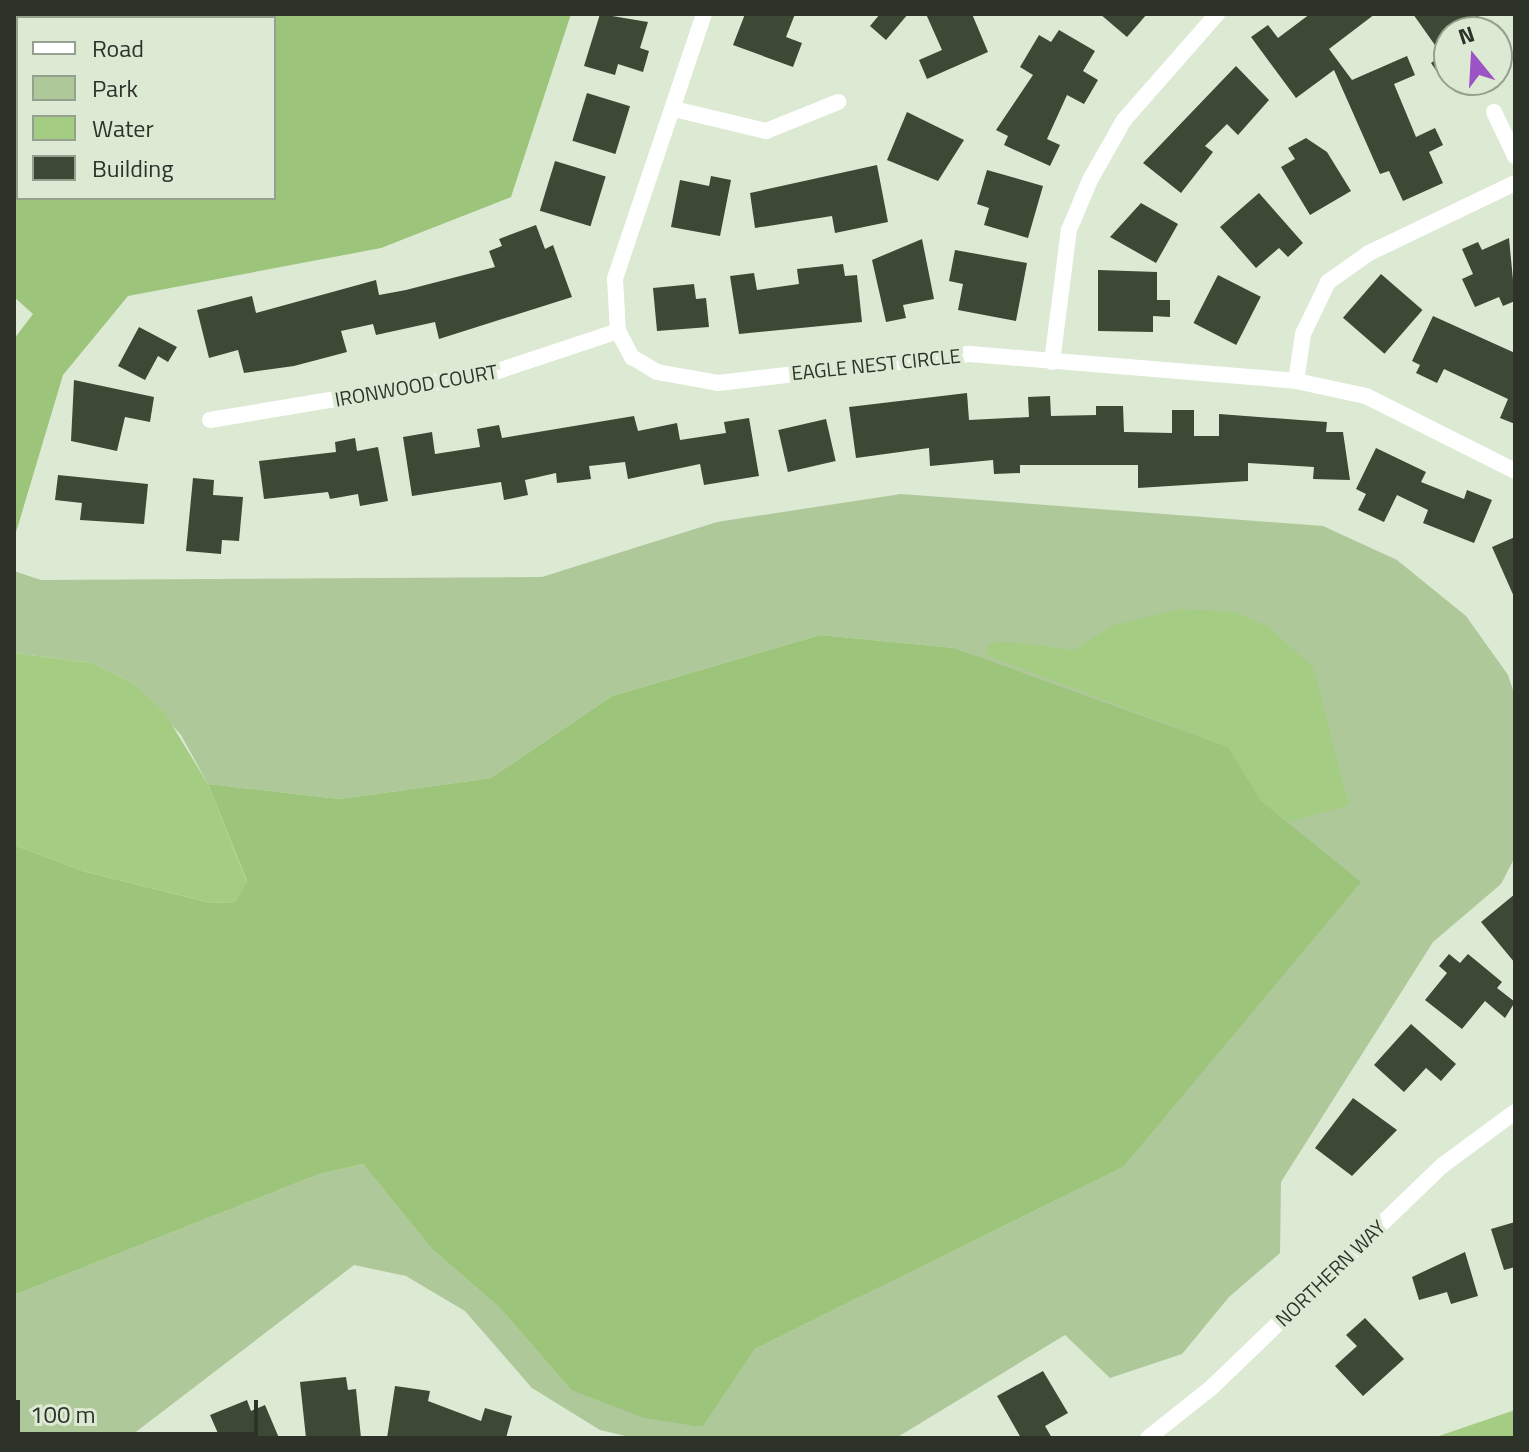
<!DOCTYPE html>
<style>
body{margin:0}
#map{position:relative;width:1529px;height:1452px;overflow:hidden;background:#dce9d3;font-family:"Titillium Web",sans-serif}
div>[style]{position:absolute}
[style*='--x']{left:calc(var(--x)*1px);top:calc(var(--y)*1px);width:calc(var(--w)*1px);rotate:calc(var(--a)*1deg)}
.green>*{inset:0;background:#aec899}
.forest>*{inset:0;background:#9cc47b}
.water>*{inset:0;background:#a5cc83}
.building>*{inset:0;background:#3d4835;transform-origin:0 0}
.minor>*{height:16px;margin:-8px;padding:0 8px;transform-origin:8px;border-radius:8px;background:#fff}
span{translate:-50% -50%;white-space:nowrap;text-align:center;line-height:1.15;-webkit-text-stroke:8px #dce9d3;paint-order:stroke}
.street-label{font-size:20px;color:#2e332a}
.frame{position:absolute;inset:0;border:16px solid #2e332a;pointer-events:none}
.legend{position:absolute;left:16px;top:16px;width:260px;height:184px;box-sizing:border-box;background:#dce9d3;border:2px solid #96a08f;margin:0;padding:10px 14px;list-style:none;font-size:24px;color:#2e332a}
.legend li{display:flex;align-items:center;gap:16px;height:40px}
.legend b{width:40px;border:2px solid #96a08f}
.north{position:absolute;left:1433px;top:16px;width:80px;height:80px;box-sizing:border-box;background:#dce9d3;border:2px solid #96a08f;border-radius:50%;rotate:342deg;font-size:22px;font-weight:700;line-height:32px;text-align:center;color:#2e332a}
.north::after{content:'';display:block;margin:auto;width:28px;height:36px;background:#9c53c6;clip-path:polygon(50% 0,100% 100%,50% 72%,0 100%)}
.scale{position:absolute;left:16px;top:1400px;width:242px;height:36px;box-sizing:border-box;border:4px solid #2e332a;border-top:0;padding-left:10px;font-size:24px;line-height:28px;white-space:nowrap;color:#2e332a;-webkit-text-stroke:6px #dce9d3;paint-order:stroke}
</style>
<div id="map">
<div class="green">
<div style="clip-path:polygon(901px 494px,1323px 526px,1397px 560px,1466px 616px,1508px 675px,1515px 696px,1515px 857px,1501px 884px,1433px 942px,1281px 1182px,1280px 1253px,1229px 1297px,1182px 1354px,1110px 1378px,1065px 1335px,896px 1438px,634px 1438px,600px 1430px,532px 1388px,465px 1311px,406px 1276px,354px 1265px,128px 1438px,14px 1438px,14px 1295px,319px 1174px,363px 1164px,432px 1249px,500px 1308px,571px 1390px,701px 1427px,755px 1349px,1123px 1167px,1089px 699px,954px 648px,820px 635px,612px 696px,491px 778px,340px 799px,208px 784px,181px 735px,133px 683px,92px 663px,14px 653px,14px 571px,41px 580px,542px 577px,717px 522px)"></div>
</div>
<div class="forest">
<div style="clip-path:polygon(evenodd,14px 14px,571px 14px,511px 197px,381px 248px,128px 296px,63px 375px,14px 539px,14px 339px,33px 314px,14px 297px,14px 14px,18px 18px,274px 18px,274px 198px,18px 198px,18px 18px)"></div>
<div style="clip-path:polygon(820px 635px,954px 648px,1228px 747px,1261px 801px,1361px 882px,1123px 1167px,755px 1349px,702px 1427px,645px 1418px,571px 1390px,500px 1308px,432px 1249px,363px 1164px,319px 1174px,14px 1295px,14px 845px,86px 872px,211px 903px,235px 902px,247px 881px,208px 784px,340px 799px,491px 778px,612px 696px)"></div>
</div>
<div class="water">
<div style="clip-path:polygon(1180px 609px,1233px 612px,1268px 626px,1313px 668px,1349px 805px,1289px 822px,1261px 801px,1228px 747px,986px 655px,990px 643px,1009px 642px,1075px 650px,1111px 626px)"></div>
<div style="clip-path:polygon(14px 653px,92px 663px,133px 683px,164px 712px,208px 784px,247px 882px,236px 902px,211px 903px,86px 872px,14px 845px)"></div>
<div style="clip-path:polygon(1515px 1410px,1515px 1438px,1433px 1438px)"></div>
</div>
<div class="building">
<div style="clip-path:polygon(600px 14px,648px 22px,640px 48px,649px 51px,643px 72px,618px 64px,615px 75px,584px 66px)"></div>
<div style="clip-path:polygon(745px 14px,795px 14px,786px 37px,802px 43px,793px 67px,733px 45px)"></div>
<div style="clip-path:polygon(880px 14px,908px 14px,886px 40px,870px 26px)"></div>
<div style="clip-path:polygon(926px 14px,972px 14px,988px 52px,927px 79px,919px 60px,942px 50px)"></div>
<div style="clip-path:polygon(1100px 14px,1147px 14px,1127px 37px)"></div>
<div style="clip-path:polygon(1310px 14px,1375px 14px,1329px 49px,1352px 80px,1407px 56px,1415px 75px,1394px 84px,1416px 137px,1435px 128px,1443px 145px,1429px 152px,1443px 183px,1403px 201px,1389px 171px,1380px 174px,1334px 70px,1296px 98px,1251px 37px,1268px 25px,1278px 38px)"></div>
<div style="clip-path:polygon(1413px 14px,1477px 14px,1490px 32px,1449px 32px,1449px 70px,1440px 76px,1431px 63px,1442px 55px)"></div>
<div style="clip-path:polygon(1059px 30px,1095px 51px,1083px 71px,1098px 80px,1084px 104px,1067px 95px,1047px 139px,1060px 145px,1050px 166px,1004px 145px,1008px 136px,996px 130px,1033px 75px,1020px 67px,1039px 35px,1051px 42px)"></div>
<div style="clip-path:polygon(1236px 66px,1269px 100px,1238px 135px,1227px 124px,1205px 146px,1213px 152px,1181px 193px,1143px 163px)"></div>
<div style="left:587px;top:93px;width:45px;height:50px;rotate:17deg"></div>
<div style="clip-path:polygon(907px 112px,964px 140px,938px 181px,887px 160px)"></div>
<div style="clip-path:polygon(1306px 138px,1327px 152px,1351px 191px,1310px 215px,1281px 167px,1295px 159px,1288px 148px)"></div>
<div style="left:555px;top:161px;width:53px;height:52px;rotate:17deg"></div>
<div style="clip-path:polygon(877px 165px,888px 222px,835px 233px,832px 216px,755px 228px,750px 193px)"></div>
<div style="clip-path:polygon(987px 170px,1043px 186px,1028px 238px,984px 225px,989px 208px,977px 204px)"></div>
<div style="clip-path:polygon(711px 176px,731px 180px,720px 236px,671px 227px,680px 180px,709px 186px)"></div>
<div style="clip-path:polygon(1259px 193px,1303px 243px,1288px 257px,1279px 248px,1256px 268px,1220px 227px)"></div>
<div style="clip-path:polygon(1141px 203px,1178px 224px,1156px 263px,1110px 237px)"></div>
<div style="clip-path:polygon(536px 225px,545px 249px,553px 245px,572px 297px,439px 339px,435px 322px,376px 335px,373px 324px,341px 331px,347px 352px,294px 366px,244px 373px,238px 350px,209px 358px,197px 310px,252px 296px,256px 313px,376px 280px,379px 295px,406px 290px,495px 267px,489px 251px,502px 246px,499px 239px)"></div>
<div style="clip-path:polygon(1509px 238px,1515px 301px,1503px 306px,1499px 297px,1475px 307px,1462px 279px,1473px 274px,1462px 249px,1478px 242px,1482px 250px)"></div>
<div style="clip-path:polygon(922px 239px,934px 299px,903px 305px,906px 318px,886px 322px,872px 260px)"></div>
<div style="clip-path:polygon(955px 250px,1027px 263px,1016px 321px,958px 310px,963px 284px,949px 281px)"></div>
<div style="clip-path:polygon(843px 264px,845px 276px,857px 275px,862px 322px,739px 334px,730px 276px,754px 273px,757px 290px,799px 284px,797px 269px)"></div>
<div style="clip-path:polygon(1098px 270px,1157px 272px,1157px 300px,1170px 300px,1170px 317px,1153px 316px,1153px 332px,1098px 331px)"></div>
<div style="left:1381px;top:274px;width:55px;height:58px;rotate:41deg"></div>
<div style="left:1218px;top:275px;width:48px;height:54px;rotate:27deg"></div>
<div style="clip-path:polygon(694px 284px,696px 299px,706px 298px,709px 327px,657px 331px,653px 288px)"></div>
<div style="clip-path:polygon(1433px 316px,1515px 353px,1515px 424px,1500px 418px,1508px 399px,1444px 369px,1437px 383px,1416px 373px,1420px 365px,1412px 361px)"></div>
<div style="clip-path:polygon(139px 327px,177px 347px,168px 362px,158px 356px,145px 380px,118px 366px)"></div>
<div style="clip-path:polygon(74px 380px,154px 397px,150px 422px,125px 417px,117px 451px,71px 441px)"></div>
<div style="clip-path:polygon(967px 393px,969px 420px,1029px 417px,1028px 397px,1050px 396px,1051px 416px,1096px 415px,1096px 406px,1123px 406px,1124px 432px,1172px 433px,1172px 410px,1194px 410px,1194px 436px,1219px 436px,1219px 414px,1327px 422px,1326px 432px,1343px 432px,1350px 480px,1313px 479px,1314px 467px,1248px 463px,1248px 481px,1138px 488px,1138px 465px,1020px 465px,1020px 473px,994px 474px,993px 460px,930px 466px,929px 448px,856px 458px,849px 407px)"></div>
<div style="clip-path:polygon(634px 416px,638px 431px,677px 423px,680px 440px,726px 433px,724px 422px,749px 418px,759px 476px,704px 485px,700px 464px,628px 479px,625px 462px,589px 466px,591px 479px,557px 483px,556px 473px,525px 480px,528px 495px,504px 500px,501px 482px,412px 496px,403px 437px,432px 432px,435px 454px,480px 447px,477px 429px,499px 425px,502px 438px)"></div>
<div style="left:826px;top:419px;width:43px;height:49px;rotate:77deg"></div>
<div style="clip-path:polygon(355px 438px,357px 451px,378px 447px,388px 501px,360px 506px,358px 494px,330px 499px,328px 492px,264px 499px,259px 461px,336px 452px,335px 442px)"></div>
<div style="clip-path:polygon(1376px 448px,1426px 472px,1421px 482px,1464px 499px,1467px 490px,1492px 500px,1474px 543px,1423px 523px,1428px 510px,1397px 495px,1384px 522px,1358px 510px,1366px 494px,1356px 489px)"></div>
<div style="clip-path:polygon(58px 475px,148px 484px,144px 524px,80px 520px,82px 503px,55px 500px)"></div>
<div style="clip-path:polygon(193px 478px,214px 480px,213px 495px,243px 497px,239px 541px,222px 540px,221px 554px,186px 551px)"></div>
<div style="clip-path:polygon(1515px 537px,1515px 599px,1492px 547px)"></div>
<div style="clip-path:polygon(1515px 894px,1515px 963px,1481px 922px)"></div>
<div style="clip-path:polygon(1449px 954px,1460px 963px,1468px 954px,1502px 982px,1497px 988px,1515px 1002px,1505px 1018px,1485px 1001px,1462px 1029px,1425px 1000px,1447px 973px,1439px 966px)"></div>
<div style="clip-path:polygon(1411px 1024px,1456px 1064px,1441px 1081px,1426px 1068px,1404px 1092px,1374px 1065px)"></div>
<div style="clip-path:polygon(1353px 1098px,1397px 1130px,1352px 1176px,1315px 1148px)"></div>
<div style="clip-path:polygon(1515px 1222px,1515px 1267px,1504px 1270px,1491px 1229px)"></div>
<div style="clip-path:polygon(1465px 1252px,1478px 1296px,1451px 1304px,1447px 1292px,1419px 1300px,1412px 1277px)"></div>
<div style="clip-path:polygon(1365px 1318px,1404px 1359px,1363px 1396px,1335px 1366px,1357px 1346px,1346px 1335px)"></div>
<div style="clip-path:polygon(1043px 1371px,1068px 1413px,1045px 1426px,1052px 1438px,1021px 1438px,997px 1396px)"></div>
<div style="clip-path:polygon(346px 1377px,348px 1390px,356px 1389px,361px 1438px,306px 1438px,300px 1382px)"></div>
<div style="clip-path:polygon(395px 1386px,430px 1391px,428px 1401px,481px 1421px,485px 1408px,512px 1416px,506px 1438px,387px 1438px)"></div>
<div style="clip-path:polygon(247px 1400px,251px 1411px,265px 1405px,279px 1438px,220px 1438px,210px 1415px)"></div>
</div>
<div class="minor">
<div style="--x:704;--y:14;--w:280;--a:108.6"></div>
<div style="--x:615;--y:279;--w:52;--a:86.7"></div>
<div style="--x:618;--y:331;--w:30;--a:62"></div>
<div style="--x:632;--y:357;--w:29;--a:31"></div>
<div style="--x:657;--y:372;--w:62;--a:10.2"></div>
<div style="--x:718;--y:383;--w:254;--a:-6.6"></div>
<div style="--x:970;--y:354;--w:327;--a:4.7"></div>
<div style="--x:1296;--y:381;--w:72;--a:12.1"></div>
<div style="--x:1366;--y:396;--w:167;--a:26.7"></div>
<div style="--x:674;--y:109;--w:95;--a:13.4"></div>
<div style="--x:766;--y:131;--w:78;--a:-21.9"></div>
<div style="--x:1494;--y:112;--w:49;--a:64.5"></div>
<div style="--x:1052;--y:362;--w:133;--a:-82.7"></div>
<div style="--x:1069;--y:230;--w:54;--a:-67.2"></div>
<div style="--x:1090;--y:180;--w:69;--a:-60.5"></div>
<div style="--x:1124;--y:120;--w:141;--a:-48.7"></div>
<div style="--x:1296;--y:381;--w:48;--a:-81.5"></div>
<div style="--x:1303;--y:334;--w:58;--a:-64.3"></div>
<div style="--x:1328;--y:282;--w:50;--a:-35.3"></div>
<div style="--x:1369;--y:253;--w:162;--a:-25.6"></div>
<div style="--x:210;--y:420;--w:286;--a:-9.5"></div>
<div style="--x:492;--y:373;--w:133;--a:-18.4"></div>
<div style="--x:1148;--y:1438;--w:80;--a:-38.4"></div>
<div style="--x:1211;--y:1388;--w:322;--a:-43.9"></div>
<div style="--x:1443;--y:1165;--w:89;--a:-36.4"></div>
</div>
<div class="street-label">
<span style="left:876px;top:364px;rotate:-6deg">EAGLE NEST CIRCLE</span>
<span style="left:416px;top:385px;rotate:-10deg">IRONWOOD COURT</span>
<span style="left:1330px;top:1273px;rotate:-44deg">NORTHERN WAY</span>
</div>
<div class="frame"></div>
<ul class="legend">
<li><b style="height:10px;background:#fff"></b>Road</li>
<li><b style="height:22px;background:#aec899"></b>Park</li>
<li><b style="height:22px;background:#a5cc83"></b>Water</li>
<li><b style="height:22px;background:#3d4835"></b>Building</li>
</ul>
<div class="north">N</div>
<div class="scale">100 m</div>
</div>
